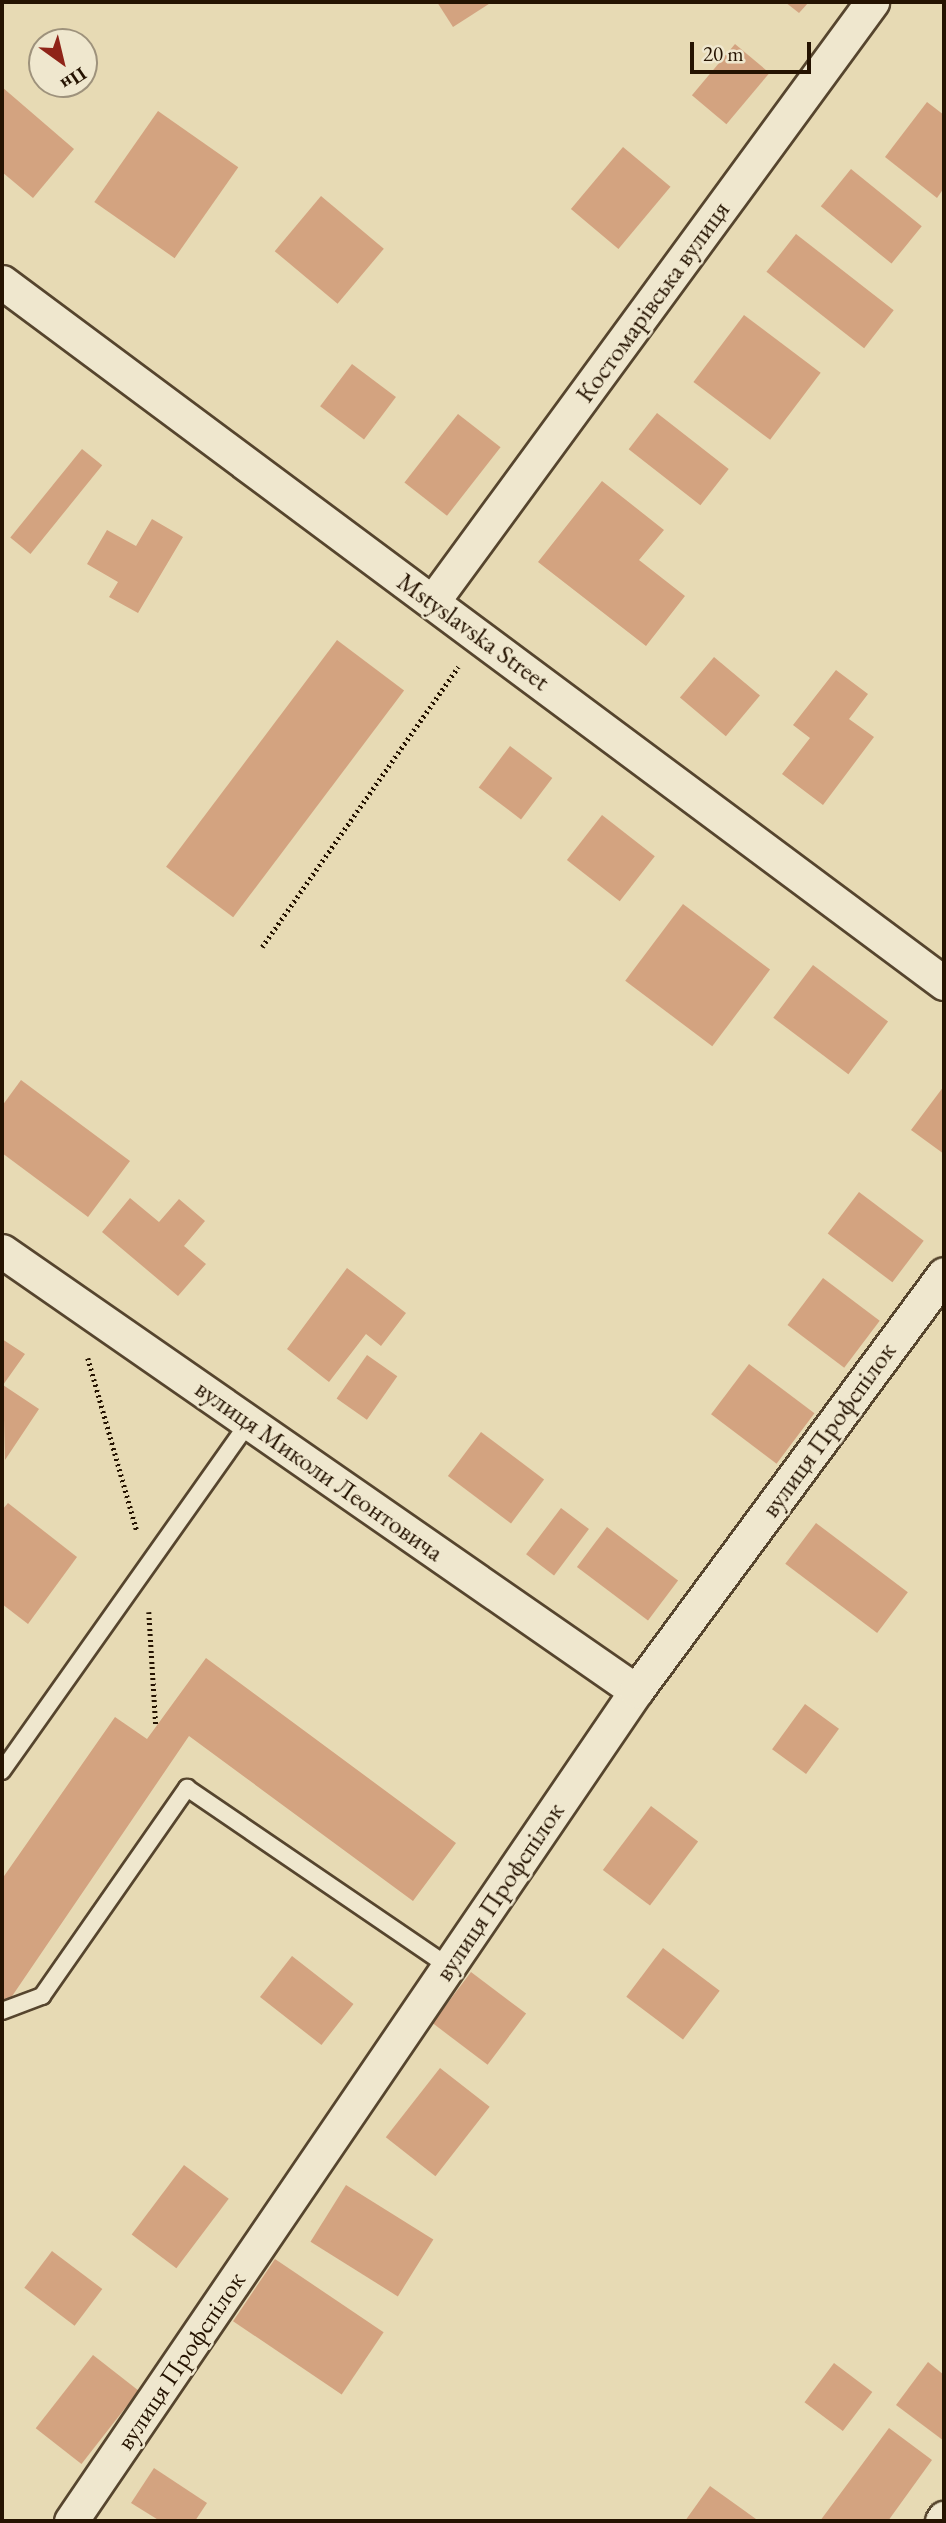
<!DOCTYPE html>
<meta charset="utf-8">
<style>
body{margin:0}
#map{position:relative;width:946px;height:2523px;overflow:hidden;background:#e7dab4;font-family:"EB Garamond",serif}
div>[style]{position:absolute}
[style*='--x']{left:calc(var(--x)*1px);top:calc(var(--y)*1px);width:calc(var(--w)*1px);rotate:calc(var(--a)*1deg)}
.building>*{inset:0;background:#d3a380;transform-origin:0 0}
.path>*{height:4.5px;margin-top:-2.25px;transform-origin:0;background:repeating-linear-gradient(90deg,#251301 0 2px,transparent 0 5.5px)}
.roads{filter:drop-shadow(2px 0 #56452e) drop-shadow(-2px 0 #56452e) drop-shadow(0 2px #56452e) drop-shadow(0 -2px #56452e)}
.lane>*{height:16px;margin:-8px;padding:0 8px;transform-origin:8px;border-radius:8px;background:#efe7ce}
.street>*{height:33px;margin:-16.5px;padding:0 16.5px;transform-origin:16.5px;border-radius:16.5px;background:#efe7ce}
span{translate:-50% -50%;white-space:nowrap;text-align:center;line-height:1.15;-webkit-text-stroke:5px #efe7ce;paint-order:stroke}
.street-label{font-size:26px;color:#251301}
.frame{position:absolute;inset:0;border:4px solid #251301;pointer-events:none}
.north{position:absolute;left:28px;top:28px;width:70px;height:70px;box-sizing:border-box;background:#efe7ce;border:2px solid #9e927c;border-radius:50%;rotate:146deg;font-size:19px;font-weight:700;line-height:28px;text-align:center;color:#251301}
.north::after{content:'';display:block;margin:auto;width:24px;height:32px;background:#8f2418;clip-path:polygon(50% 0,100% 100%,50% 72%,0 100%)}
.scale{position:absolute;left:690px;top:42px;width:121px;height:32px;box-sizing:border-box;border:4px solid #251301;border-top:0;padding-left:9px;font-size:21px;line-height:24px;white-space:nowrap;color:#251301;-webkit-text-stroke:5px #efe7ce;paint-order:stroke}
</style>
<div id="map">
<div class="building">
<div style="clip-path:polygon(437px 2px,492px 2px,453px 27px)"></div>
<div style="clip-path:polygon(785px 2px,809px 2px,799px 13px)"></div>
<div style="left:735px;top:44px;width:45px;height:67px;rotate:40deg"></div>
<div style="clip-path:polygon(2px 87px,74px 149px,33px 198px,2px 172px)"></div>
<div style="clip-path:polygon(927px 102px,944px 115px,944px 188px,937px 198px,885px 157px)"></div>
<div style="left:158px;top:111px;width:98px;height:111px;rotate:35deg"></div>
<div style="left:623px;top:147px;width:62px;height:81px;rotate:40deg"></div>
<div style="left:851px;top:169px;width:91px;height:48px;rotate:39deg"></div>
<div style="left:321px;top:196px;width:82px;height:72px;rotate:40deg"></div>
<div style="left:796px;top:234px;width:124px;height:48px;rotate:38deg"></div>
<div style="left:744px;top:315px;width:96px;height:84px;rotate:37deg"></div>
<div style="left:352px;top:364px;width:55px;height:53px;rotate:37deg"></div>
<div style="left:657px;top:413px;width:91px;height:46px;rotate:38deg"></div>
<div style="left:458px;top:414px;width:54px;height:87px;rotate:38deg"></div>
<div style="left:82px;top:449px;width:26px;height:114px;rotate:39deg"></div>
<div style="clip-path:polygon(602px 481px,664px 530px,639px 560px,685px 596px,646px 646px,538px 562px)"></div>
<div style="clip-path:polygon(152px 519px,183px 537px,138px 613px,109px 597px,118px 582px,87px 564px,107px 530px,136px 546px)"></div>
<div style="left:337px;top:640px;width:84px;height:284px;rotate:37deg"></div>
<div style="left:714px;top:657px;width:60px;height:53px;rotate:40deg"></div>
<div style="clip-path:polygon(836px 670px,868px 694px,849px 719px,874px 737px,823px 805px,782px 774px,810px 738px,793px 725px)"></div>
<div style="left:510px;top:746px;width:53px;height:52px;rotate:37deg"></div>
<div style="left:602px;top:815px;width:67px;height:57px;rotate:38deg"></div>
<div style="left:683px;top:904px;width:109px;height:96px;rotate:37deg"></div>
<div style="left:813px;top:965px;width:94px;height:66px;rotate:37deg"></div>
<div style="clip-path:polygon(21px 1080px,130px 1161px,88px 1217px,2px 1153px,2px 1106px)"></div>
<div style="clip-path:polygon(944px 1086px,944px 1154px,911px 1130px)"></div>
<div style="left:859px;top:1192px;width:81px;height:52px;rotate:37deg"></div>
<div style="clip-path:polygon(130px 1198px,159px 1222px,179px 1199px,205px 1221px,184px 1246px,206px 1264px,178px 1296px,102px 1232px)"></div>
<div style="clip-path:polygon(347px 1268px,406px 1313px,381px 1346px,366px 1334px,329px 1382px,287px 1349px)"></div>
<div style="left:823px;top:1278px;width:71px;height:59px;rotate:37deg"></div>
<div style="clip-path:polygon(2px 1339px,25px 1354px,3px 1385px,39px 1409px,5px 1460px)"></div>
<div style="left:367px;top:1355px;width:37px;height:53px;rotate:35deg"></div>
<div style="left:749px;top:1364px;width:82px;height:63px;rotate:37deg"></div>
<div style="left:481px;top:1432px;width:79px;height:55px;rotate:37deg"></div>
<div style="clip-path:polygon(8px 1503px,77px 1557px,28px 1624px,2px 1604px,2px 1510px)"></div>
<div style="left:561px;top:1508px;width:35px;height:58px;rotate:37deg"></div>
<div style="left:816px;top:1523px;width:115px;height:51px;rotate:37deg"></div>
<div style="left:607px;top:1527px;width:89px;height:50px;rotate:37deg"></div>
<div style="clip-path:polygon(206px 1658px,456px 1843px,413px 1901px,189px 1736px,4px 2008px,2px 1879px,115px 1717px,147px 1739px)"></div>
<div style="left:805px;top:1704px;width:42px;height:56px;rotate:36deg"></div>
<div style="left:651px;top:1806px;width:59px;height:80px;rotate:37deg"></div>
<div style="left:663px;top:1948px;width:71px;height:61px;rotate:37deg"></div>
<div style="left:292px;top:1956px;width:78px;height:52px;rotate:38deg"></div>
<div style="left:471px;top:1972px;width:69px;height:64px;rotate:37deg"></div>
<div style="left:440px;top:2068px;width:63px;height:88px;rotate:38deg"></div>
<div style="left:184px;top:2165px;width:56px;height:87px;rotate:37deg"></div>
<div style="left:346px;top:2185px;width:103px;height:67px;rotate:32deg"></div>
<div style="left:52px;top:2251px;width:63px;height:46px;rotate:37deg"></div>
<div style="left:275px;top:2259px;width:131px;height:75px;rotate:34deg"></div>
<div style="left:93px;top:2355px;width:58px;height:93px;rotate:38deg"></div>
<div style="clip-path:polygon(928px 2362px,944px 2375px,944px 2441px,896px 2405px)"></div>
<div style="left:834px;top:2363px;width:48px;height:49px;rotate:37deg"></div>
<div style="clip-path:polygon(889px 2428px,932px 2460px,888px 2521px,820px 2521px)"></div>
<div style="clip-path:polygon(154px 2468px,207px 2503px,195px 2521px,160px 2521px,131px 2503px)"></div>
<div style="clip-path:polygon(710px 2486px,756px 2519px,755px 2521px,685px 2521px)"></div>
</div>
<div class="path">
<div style="--x:262;--y:947;--w:342;--a:-55"></div>
<div style="--x:88;--y:1358;--w:180;--a:74.2"></div>
<div style="--x:149;--y:1612;--w:115;--a:86.5"></div>
</div>
<div class="roads">
<div class="lane">
<div style="--x:2;--y:1771;--w:428;--a:-54.7"></div>
<div style="--x:2;--y:2011;--w:43;--a:-20.6"></div>
<div style="--x:42;--y:1996;--w:254;--a:-55.1"></div>
<div style="--x:187;--y:1788;--w:317;--a:34.3"></div>
</div>
<div class="street">
<div style="--x:2;--y:282;--w:1174;--a:36.66"></div>
<div style="--x:433;--y:601;--w:743;--a:-53.76"></div>
<div style="--x:2;--y:1251;--w:772;--a:34.76"></div>
<div style="--x:71;--y:2521;--w:1004;--a:-55.76"></div>
<div style="--x:636;--y:1691;--w:518;--a:-53.55"></div>
<div style="--x:942;--y:2521;--w:4;--a:-56"></div>
</div>
</div>
<div class="street-label">
<span style="left:653px;top:302px;rotate:-54deg">Костомарівська вулиця</span>
<span style="left:473px;top:632px;rotate:36deg">Mstyslavska Street</span>
<span style="left:829px;top:1430px;rotate:-54deg">вулиця Профспілок</span>
<span style="left:319px;top:1471px;rotate:35deg">вулиця Миколи Леонтовича</span>
<span style="left:500px;top:1892px;rotate:-56deg">вулиця Профспілок</span>
<span style="left:181px;top:2361px;rotate:-56deg">вулиця Профспілок</span>
</div>
<div class="frame"></div>
<div class="north">Пн</div>
<div class="scale">20 m</div>
</div>
